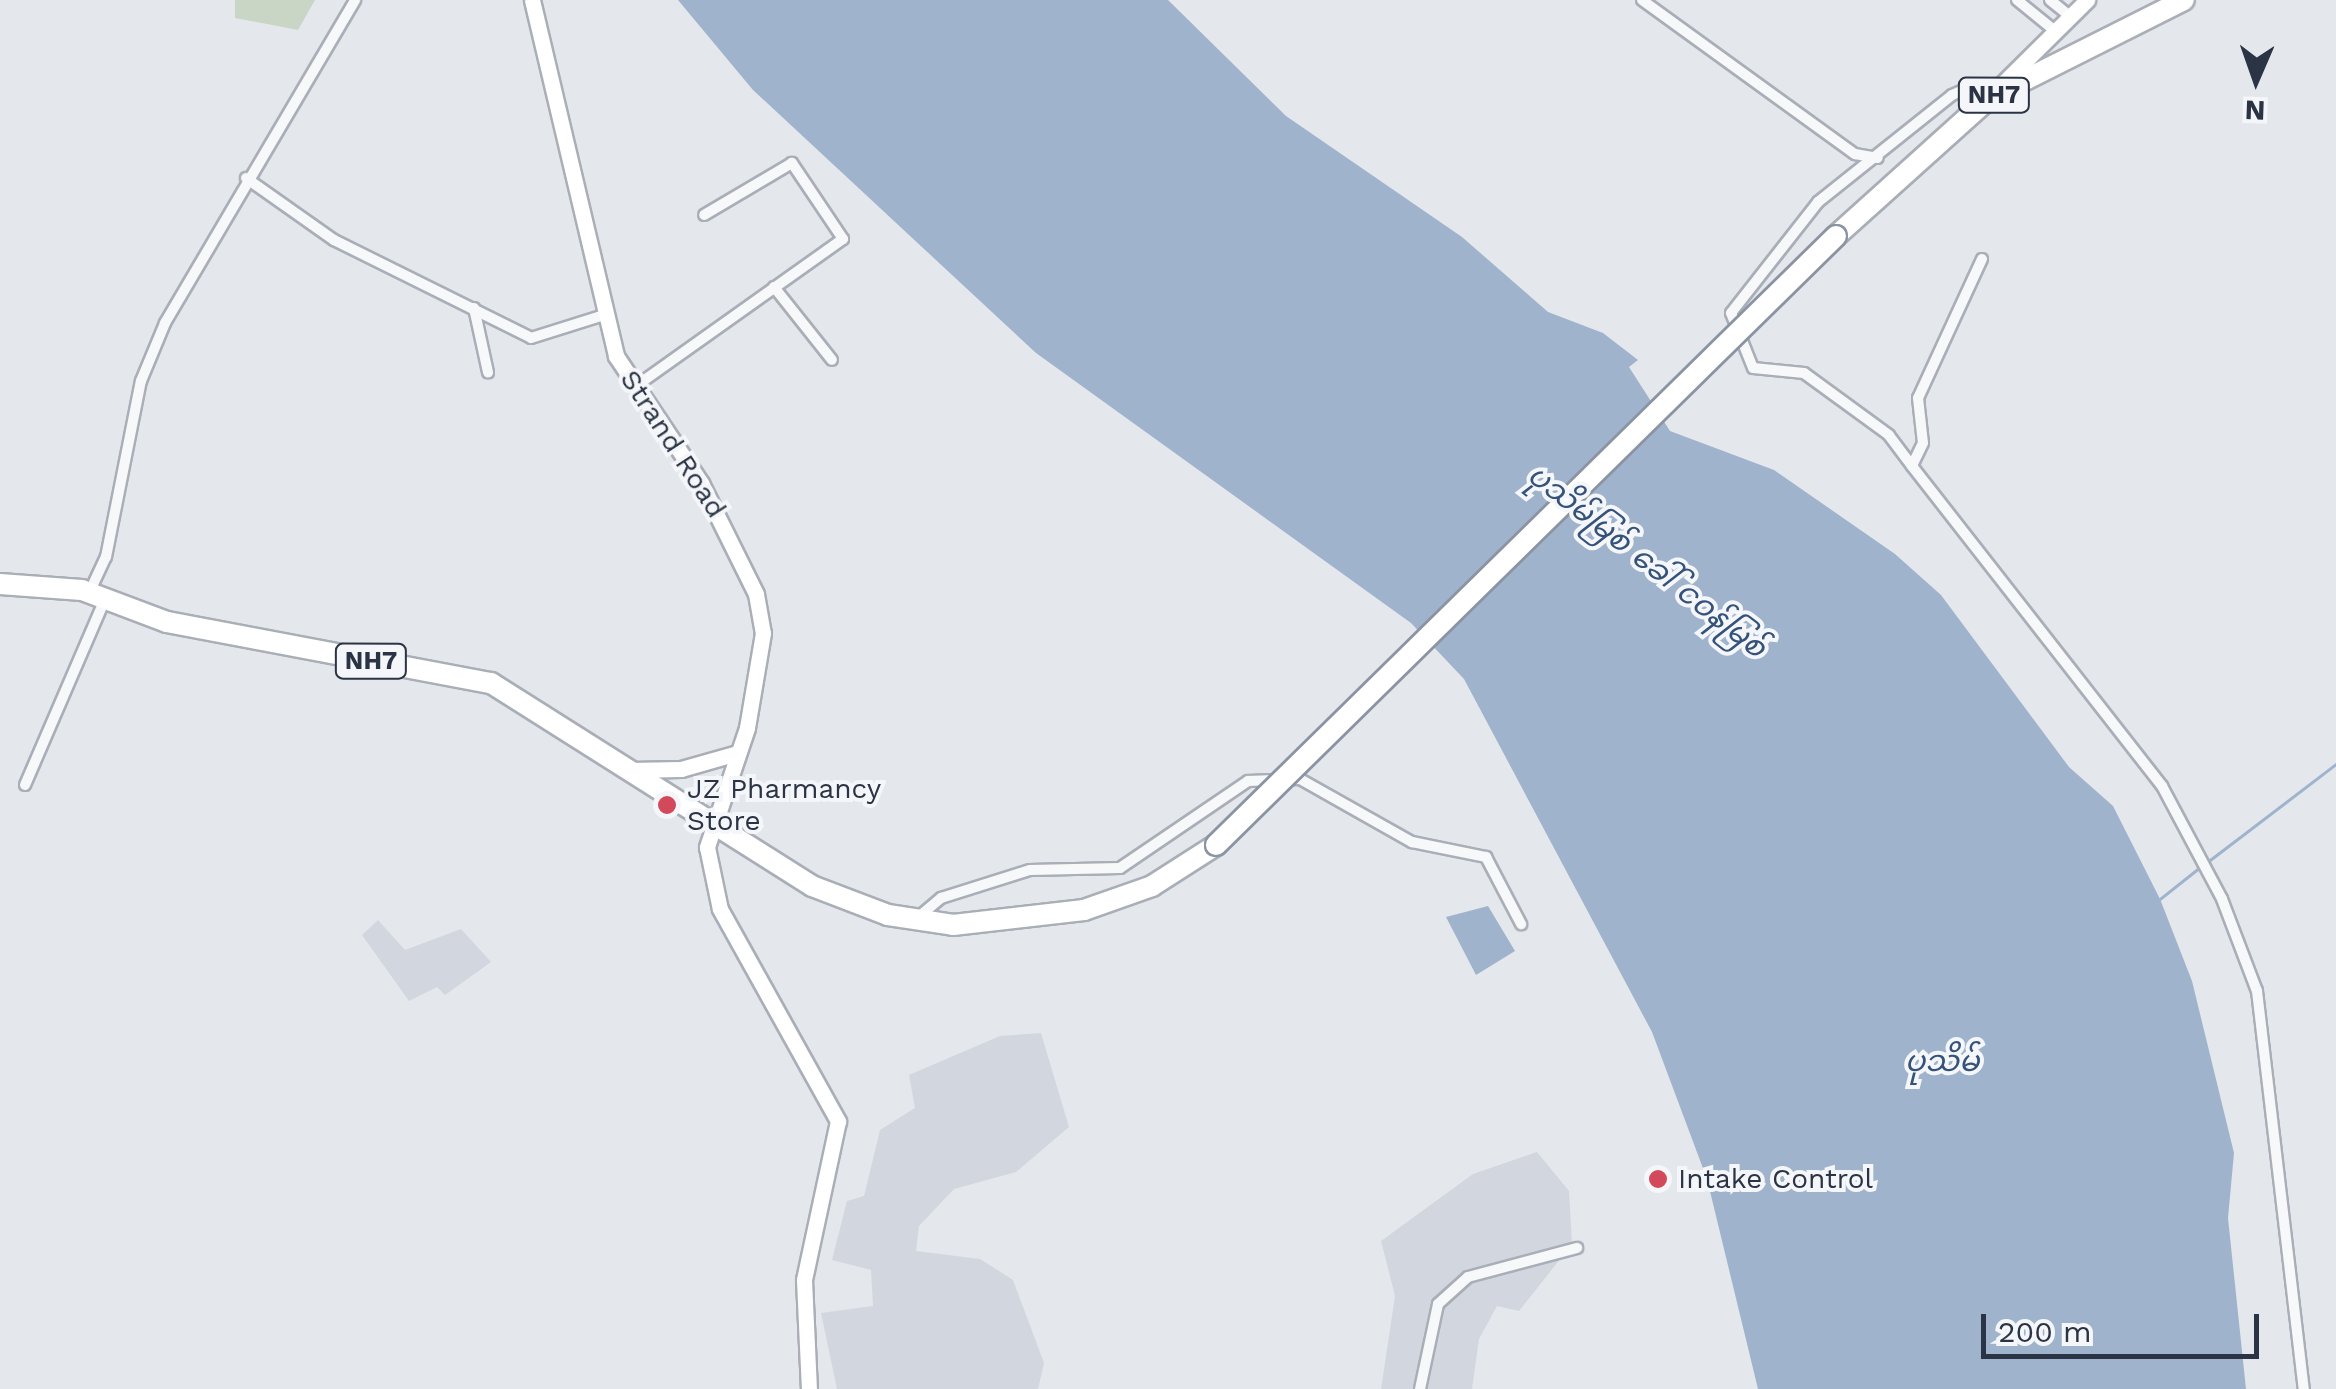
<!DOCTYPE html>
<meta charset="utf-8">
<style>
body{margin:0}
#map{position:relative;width:2336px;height:1389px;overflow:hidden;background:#e4e7ec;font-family:"Work Sans","Noto Sans Myanmar",sans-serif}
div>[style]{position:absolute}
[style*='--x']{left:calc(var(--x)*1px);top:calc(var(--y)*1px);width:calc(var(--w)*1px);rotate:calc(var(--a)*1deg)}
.built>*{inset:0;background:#d2d6de}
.green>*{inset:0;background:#c9d6c5}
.water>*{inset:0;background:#9fb4cc}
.stream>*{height:2.5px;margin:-1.25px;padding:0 1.25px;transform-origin:1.25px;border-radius:1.25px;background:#9fb4cc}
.roads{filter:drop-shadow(2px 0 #a9aeb7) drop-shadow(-2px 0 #a9aeb7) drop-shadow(0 2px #a9aeb7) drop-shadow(0 -2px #a9aeb7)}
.street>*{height:10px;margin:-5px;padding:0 5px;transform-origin:5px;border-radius:5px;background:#f7f8fa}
.secondary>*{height:15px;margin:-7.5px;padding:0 7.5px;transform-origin:7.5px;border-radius:7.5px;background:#fff}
.highway>*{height:20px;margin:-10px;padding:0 10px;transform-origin:10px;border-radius:10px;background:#fff}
.bridges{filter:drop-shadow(2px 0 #8b94a3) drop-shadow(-2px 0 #8b94a3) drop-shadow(0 2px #8b94a3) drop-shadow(0 -2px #8b94a3)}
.highway-bridge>*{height:20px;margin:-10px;padding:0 10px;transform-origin:10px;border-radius:10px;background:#fff}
.dots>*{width:28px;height:28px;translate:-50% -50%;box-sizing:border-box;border:5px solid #f4f6f9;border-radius:50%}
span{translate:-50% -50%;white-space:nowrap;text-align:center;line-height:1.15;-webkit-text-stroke:8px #f4f6f9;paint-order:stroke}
.shield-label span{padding:2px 8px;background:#f4f6f9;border:2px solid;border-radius:8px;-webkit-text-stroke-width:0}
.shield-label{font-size:25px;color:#2b3445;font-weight:700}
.street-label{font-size:28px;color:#2b3445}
.poi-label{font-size:28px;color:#2b3445}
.left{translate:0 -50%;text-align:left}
.water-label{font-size:30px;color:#34527a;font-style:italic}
.north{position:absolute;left:2206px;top:30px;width:100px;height:100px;-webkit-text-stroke:8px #f4f6f9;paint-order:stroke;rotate:182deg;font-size:28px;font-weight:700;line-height:40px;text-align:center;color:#2b3445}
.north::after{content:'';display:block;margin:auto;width:35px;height:45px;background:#2b3445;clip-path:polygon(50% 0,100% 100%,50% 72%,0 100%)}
.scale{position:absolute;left:1981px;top:1314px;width:278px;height:45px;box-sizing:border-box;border:5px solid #2b3445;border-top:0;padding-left:12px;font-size:30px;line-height:35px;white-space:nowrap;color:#2b3445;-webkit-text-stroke:8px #f4f6f9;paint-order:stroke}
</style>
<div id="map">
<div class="built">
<div style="clip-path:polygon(378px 920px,405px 950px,461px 929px,491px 962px,445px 995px,437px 987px,409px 1001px,362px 935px)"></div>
<div style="clip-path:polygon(1041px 1033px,1069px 1127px,1016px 1172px,954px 1189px,919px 1226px,916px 1251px,980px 1259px,1013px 1280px,1044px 1363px,1038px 1389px,837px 1389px,821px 1313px,873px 1306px,871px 1270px,832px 1260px,847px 1201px,864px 1196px,880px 1130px,915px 1108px,909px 1075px,1000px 1036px)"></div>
<div style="clip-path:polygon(1537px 1152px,1569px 1191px,1572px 1244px,1519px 1311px,1497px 1306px,1479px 1339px,1472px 1389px,1381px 1389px,1395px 1296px,1381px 1241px,1473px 1174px)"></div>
</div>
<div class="green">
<div style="clip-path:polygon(235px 0,315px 0,298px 30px,235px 18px)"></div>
</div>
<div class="water">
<div style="clip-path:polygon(678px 0,1168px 0,1286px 116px,1462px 237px,1548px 312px,1603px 333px,1638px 360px,1629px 367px,1670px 431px,1774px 470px,1895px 554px,1941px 595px,2069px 767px,2113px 806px,2160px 899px,2192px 981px,2234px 1153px,2228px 1218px,2246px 1389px,1758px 1389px,1707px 1179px,1652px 1032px,1464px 679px,1411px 623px,1036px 353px,753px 90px)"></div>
<div style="clip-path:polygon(1488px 906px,1515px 951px,1476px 975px,1446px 917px)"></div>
</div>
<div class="stream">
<div style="--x:2206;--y:863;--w:163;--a:-37.3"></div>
<div style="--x:2160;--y:899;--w:50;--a:-38.5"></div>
</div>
<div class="roads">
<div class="street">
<div style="--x:1642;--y:0;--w:263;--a:35.9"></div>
<div style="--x:1855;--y:154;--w:23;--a:10"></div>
<div style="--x:2017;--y:0;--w:49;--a:39.2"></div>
<div style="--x:2050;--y:0;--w:26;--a:39"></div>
<div style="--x:246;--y:178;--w:108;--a:35.2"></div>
<div style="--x:334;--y:240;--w:220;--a:26.4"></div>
<div style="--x:531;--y:338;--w:80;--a:-17.5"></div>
<div style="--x:1982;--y:259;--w:153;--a:114.7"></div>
<div style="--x:1918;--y:398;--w:45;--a:83.7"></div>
<div style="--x:1923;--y:443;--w:25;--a:116"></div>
<div style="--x:1912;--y:466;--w:39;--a:-127"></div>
<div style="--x:1889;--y:435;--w:105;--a:-143.9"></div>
<div style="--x:1804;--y:373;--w:51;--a:-174.4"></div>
<div style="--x:1753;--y:368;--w:59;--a:-111.8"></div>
<div style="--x:1731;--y:313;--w:141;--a:-51.9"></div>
<div style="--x:1818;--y:202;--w:171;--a:-38.6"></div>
<div style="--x:1952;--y:95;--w:17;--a:-24"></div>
<div style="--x:1968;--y:88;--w:22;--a:24"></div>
<div style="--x:774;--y:287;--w:93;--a:51.5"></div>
<div style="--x:474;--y:308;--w:66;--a:77.7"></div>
<div style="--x:636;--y:386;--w:254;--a:-35.4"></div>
<div style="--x:843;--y:239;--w:92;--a:-123.9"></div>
<div style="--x:792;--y:163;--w:102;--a:149.4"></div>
<div style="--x:1912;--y:466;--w:406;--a:52"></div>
<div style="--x:2162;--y:786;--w:128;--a:62"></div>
<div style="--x:2222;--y:899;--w:98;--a:69.2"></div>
<div style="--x:2257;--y:991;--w:401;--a:83.3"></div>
<div style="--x:89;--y:593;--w:40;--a:-65"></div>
<div style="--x:106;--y:557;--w:179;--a:-78.8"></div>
<div style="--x:141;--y:381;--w:63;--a:-67.5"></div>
<div style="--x:165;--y:323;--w:375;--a:-59.5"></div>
<div style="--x:25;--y:785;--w:202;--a:-66.7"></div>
<div style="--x:916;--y:919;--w:33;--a:-40"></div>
<div style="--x:941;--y:898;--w:93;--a:-17.5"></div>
<div style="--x:1030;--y:870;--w:90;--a:-1.3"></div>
<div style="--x:1120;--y:868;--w:155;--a:-34.2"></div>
<div style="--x:1248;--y:781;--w:52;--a:-2.2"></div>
<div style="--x:1300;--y:779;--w:129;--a:29.4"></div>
<div style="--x:1412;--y:842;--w:76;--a:11.5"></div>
<div style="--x:1486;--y:857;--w:76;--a:62.4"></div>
<div style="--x:1420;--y:1389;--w:87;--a:-78"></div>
<div style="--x:1438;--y:1304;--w:40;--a:-42"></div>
<div style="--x:1468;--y:1277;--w:113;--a:-14.9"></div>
</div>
<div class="secondary">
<div style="--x:532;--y:0;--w:366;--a:76.7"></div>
<div style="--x:616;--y:356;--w:153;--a:56.2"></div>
<div style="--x:701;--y:483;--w:124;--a:63.6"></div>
<div style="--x:756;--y:594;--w:40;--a:80"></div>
<div style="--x:763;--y:633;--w:96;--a:99.6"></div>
<div style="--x:747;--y:728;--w:126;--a:108.6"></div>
<div style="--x:707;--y:847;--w:63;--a:78.2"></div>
<div style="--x:720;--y:909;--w:243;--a:60.9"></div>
<div style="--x:838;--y:1121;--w:163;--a:102.1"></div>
<div style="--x:804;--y:1280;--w:109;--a:87.4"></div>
<div style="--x:1997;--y:89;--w:127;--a:-44.7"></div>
<div style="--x:629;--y:770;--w:52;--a:-1.1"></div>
<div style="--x:681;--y:769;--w:58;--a:-15.9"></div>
</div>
<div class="highway">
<div style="--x:1836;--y:236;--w:206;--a:-42"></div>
<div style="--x:1989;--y:98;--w:218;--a:-26.7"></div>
<div style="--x:0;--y:584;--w:82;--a:4.2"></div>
<div style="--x:82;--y:590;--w:91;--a:20.6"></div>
<div style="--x:167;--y:622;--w:330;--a:10.7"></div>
<div style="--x:491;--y:683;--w:380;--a:32.3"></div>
<div style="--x:812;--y:886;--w:81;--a:20.9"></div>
<div style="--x:888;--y:915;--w:66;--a:8.7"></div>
<div style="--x:953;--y:925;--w:132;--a:-6.5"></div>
<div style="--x:1084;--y:910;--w:72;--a:-19.4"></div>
<div style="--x:1152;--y:886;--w:76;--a:-32.6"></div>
</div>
</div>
<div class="bridges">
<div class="highway-bridge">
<div style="--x:1216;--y:845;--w:869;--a:-44.49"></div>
</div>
</div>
<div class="dots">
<div style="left:667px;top:805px;background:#d1495b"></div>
<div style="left:1658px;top:1179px;background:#d1495b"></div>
</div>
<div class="shield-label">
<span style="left:1994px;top:95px">NH7</span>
<span style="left:371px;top:661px">NH7</span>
</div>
<div class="street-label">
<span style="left:673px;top:444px;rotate:57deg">Strand Road</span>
</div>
<div class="poi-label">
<span class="left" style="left:687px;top:805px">JZ Pharmancy<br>Store</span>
<span class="left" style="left:1678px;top:1179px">Intake Control</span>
</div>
<div class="water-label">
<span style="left:1647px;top:561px;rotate:38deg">ပုသိမ်မြစ် ခေါ် ငဝန်မြစ်</span>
<span style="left:1942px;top:1061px">ပုသိမ်</span>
</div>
<div class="north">N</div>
<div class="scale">200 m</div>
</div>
